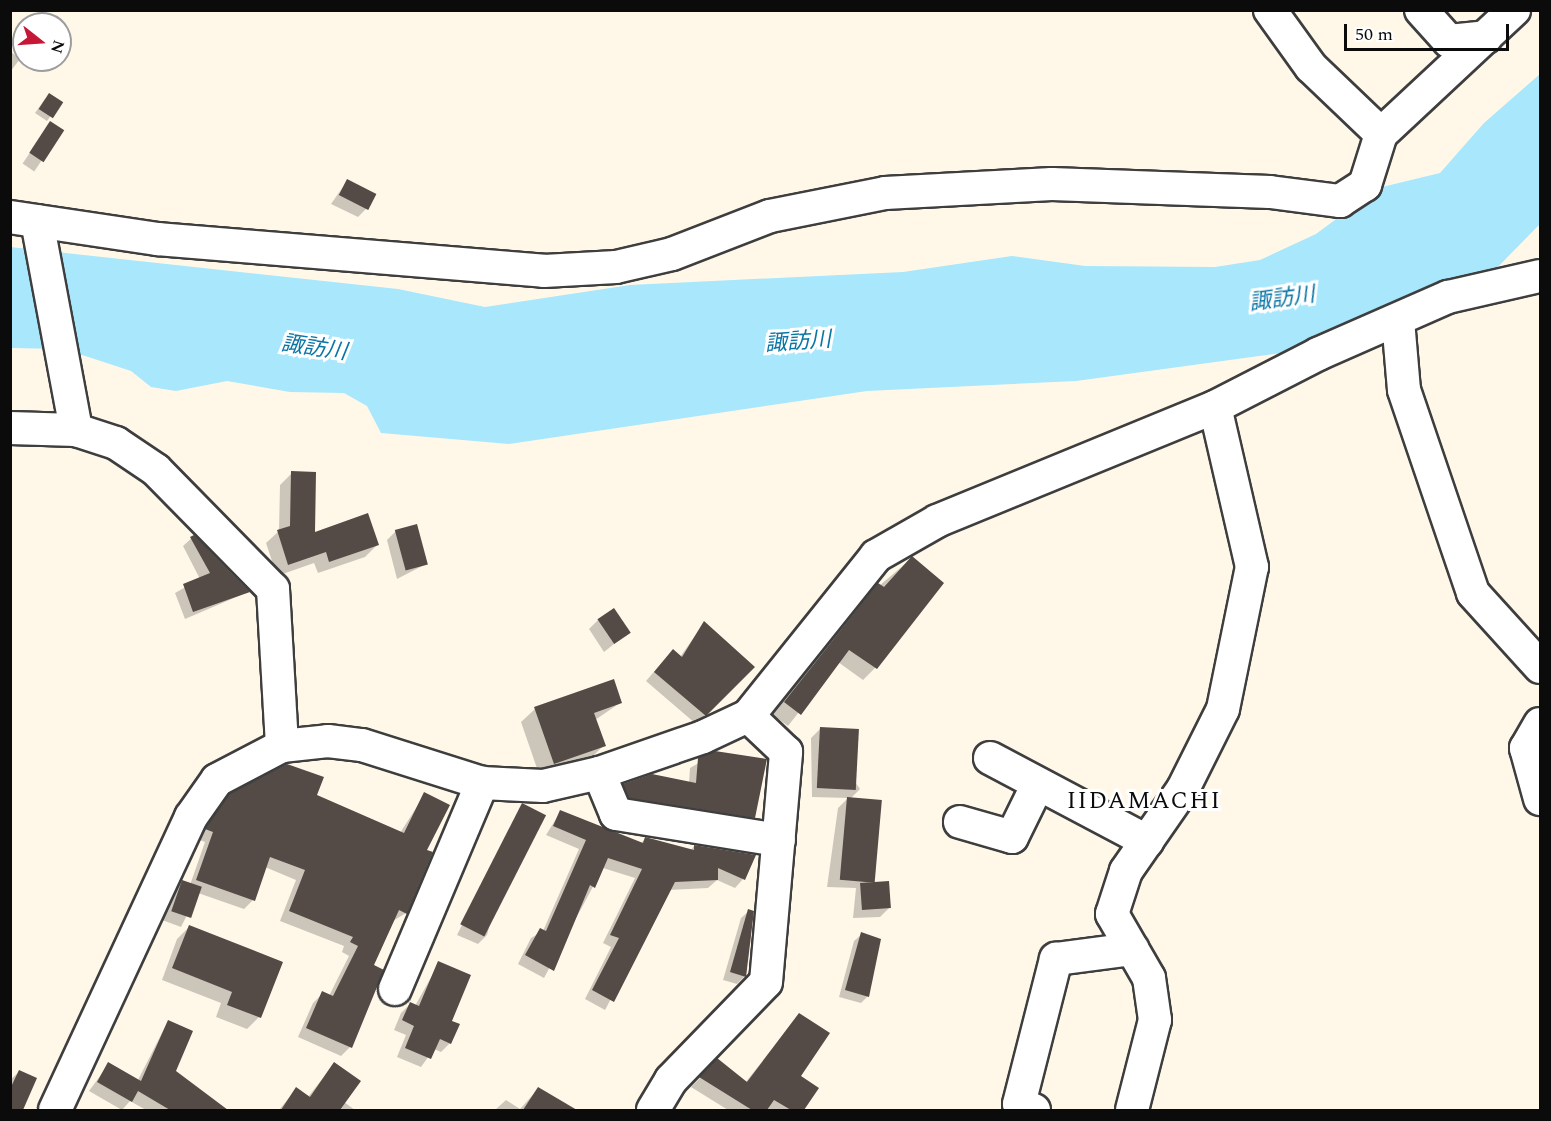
<!DOCTYPE html>
<meta charset="utf-8">
<style>
body{margin:0}
#map{position:relative;width:1551px;height:1121px;overflow:hidden;background:#fff8e9;font-family:Spectral,"Noto Sans JP",serif}
div>[style]{position:absolute}
[style*='--x']{left:calc(var(--x)*1px);top:calc(var(--y)*1px);width:calc(var(--w)*1px);rotate:calc(var(--a)*1deg)}
.water>*{inset:0;background:#a8e7fc}
.shadow>*{inset:0;background:#0003;transform-origin:0 0}
.building>*{inset:0;background:#544a46;transform-origin:0 0}
.roads{filter:drop-shadow(2px 0 #3e3e3e) drop-shadow(-2px 0 #3e3e3e) drop-shadow(0 2px #3e3e3e) drop-shadow(0 -2px #3e3e3e)}
.minor>*{height:32px;margin:-16px;padding:0 16px;transform-origin:16px;border-radius:16px;background:#fff}
span{translate:-50% -50%;white-space:nowrap;text-align:center;line-height:1.15;-webkit-text-stroke:6px #fff;paint-order:stroke}
.water-label{font-size:22px;color:#0a76a6;font-style:italic}
.quarter-label{font-size:24px;color:#0b0b0b;letter-spacing:1.5px}
.frame{position:absolute;inset:0;border:12px solid #0b0b0b;pointer-events:none}
.north{position:absolute;left:12px;top:12px;width:60px;height:60px;box-sizing:border-box;background:#fff;border:2px solid #9d9d9d;border-radius:50%;rotate:107deg;font-size:16px;font-weight:700;line-height:24px;text-align:center;color:#0b0b0b}
.north::after{content:'';display:block;margin:auto;width:21px;height:27px;background:#c61736;clip-path:polygon(50% 0,100% 100%,50% 72%,0 100%)}
.scale{position:absolute;left:1344px;top:24px;width:165px;height:27px;box-sizing:border-box;border:3px solid #0b0b0b;border-top:0;padding-left:8px;font-size:18px;line-height:21px;white-space:nowrap;color:#0b0b0b;-webkit-text-stroke:4px #fff;paint-order:stroke}
</style>
<div id="map">
<div class="water">
<div style="clip-path:polygon(1540px 74px,1540px 224px,1489px 276px,1296px 351px,1076px 381px,867px 391px,509px 444px,381px 433px,367px 406px,344px 393px,290px 392px,227px 381px,176px 391px,151px 387px,131px 371px,64px 349px,11px 348px,10px 247px,398px 289px,485px 307px,630px 285px,903px 272px,1012px 256px,1085px 266px,1215px 267px,1260px 260px,1316px 234px,1378px 188px,1440px 173px,1484px 123px)"></div>
</div>
<div class="shadow">
<div style="clip-path:polygon(10px 51px,20px 59px,10px 72px)"></div>
<div style="clip-path:polygon(45px 99px,61px 102px,47px 121px,35px 113px)"></div>
<div style="left:50px;top:123px;width:14px;height:49px;rotate:34deg"></div>
<div style="clip-path:polygon(347px 181px,367px 208px,358px 217px,331px 204px)"></div>
<div style="clip-path:polygon(292px 473px,313px 534px,377px 545px,365px 557px,318px 573px,314px 563px,277px 576px,266px 543px,279px 531px,280px 485px)"></div>
<div style="clip-path:polygon(396px 531px,426px 564px,397px 579px,387px 540px)"></div>
<div style="clip-path:polygon(194px 536px,248px 592px,185px 619px,175px 593px,200px 579px,183px 546px)"></div>
<div style="clip-path:polygon(912px 558px,875px 668px,863px 680px,838px 662px,788px 726px,773px 715px,866px 597px)"></div>
<div style="clip-path:polygon(598px 620px,629px 632px,604px 652px,589px 629px)"></div>
<div style="clip-path:polygon(704px 623px,752px 667px,696px 724px,646px 681px,664px 660px,680px 657px)"></div>
<div style="clip-path:polygon(620px 703px,595px 720px,604px 745px,590px 759px,540px 777px,521px 722px,535px 709px)"></div>
<div style="clip-path:polygon(820px 729px,860px 789px,850px 799px,872px 880px,868px 883px,889px 908px,880px 917px,853px 918px,856px 888px,827px 887px,838px 808px,848px 798px,812px 797px,811px 738px)"></div>
<div style="clip-path:polygon(716px 753px,765px 759px,753px 817px,745px 826px,620px 806px,615px 794px,624px 785px,689px 783px,690px 768px)"></div>
<div style="clip-path:polygon(425px 794px,425px 851px,406px 913px,393px 921px,372px 965px,350px 1047px,341px 1056px,298px 1037px,313px 1003px,323px 993px,329px 996px,349px 956px,342px 952px,344px 946px,280px 921px,296px 880px,265px 867px,253px 900px,244px 909px,198px 893px,181px 927px,162px 920px,173px 891px,182px 882px,190px 885px,205px 842px,197px 839px,230px 795px,315px 796px,400px 833px)"></div>
<div style="clip-path:polygon(522px 805px,487px 935px,478px 944px,457px 935px)"></div>
<div style="clip-path:polygon(561px 811px,641px 843px,645px 839px,690px 851px,694px 846px,743px 879px,735px 888px,717px 880px,708px 888px,669px 890px,605px 1010px,585px 999px,611px 947px,603px 943px,635px 878px,603px 868px,544px 978px,518px 964px,531px 938px,543px 931px,579px 849px,546px 835px)"></div>
<div style="clip-path:polygon(749px 911px,745px 976px,737px 984px,723px 980px,741px 918px)"></div>
<div style="clip-path:polygon(189px 927px,281px 963px,259px 1017px,247px 1029px,216px 1017px,221px 1003px,162px 980px,177px 939px)"></div>
<div style="clip-path:polygon(862px 934px,868px 996px,861px 1003px,839px 997px,854px 941px)"></div>
<div style="clip-path:polygon(439px 963px,450px 1043px,441px 1052px,434px 1049px,421px 1067px,397px 1057px,406px 1035px,394px 1030px,401px 1013px,410px 1004px,415px 1006px)"></div>
<div style="clip-path:polygon(799px 1015px,799px 1077px,817px 1089px,802px 1110px,728px 1110px,691px 1087px,718px 1060px,745px 1083px)"></div>
<div style="clip-path:polygon(168px 1021px,174px 1071px,227px 1110px,146px 1110px,130px 1101px,122px 1110px,89px 1091px,109px 1064px,138px 1080px)"></div>
<div style="clip-path:polygon(334px 1064px,344px 1102px,355px 1110px,279px 1110px,296px 1089px,308px 1097px)"></div>
<div style="clip-path:polygon(19px 1072px,22px 1109px,10px 1110px,10px 1080px)"></div>
<div style="clip-path:polygon(538px 1089px,562px 1103px,557px 1110px,495px 1110px,506px 1100px,520px 1109px)"></div>
</div>
<div class="building">
<div style="left:49px;top:93px;width:17px;height:19px;rotate:33deg"></div>
<div style="left:50px;top:121px;width:17px;height:38px;rotate:33deg"></div>
<div style="left:347px;top:179px;width:33px;height:18px;rotate:27deg"></div>
<div style="clip-path:polygon(291px 471px,316px 472px,315px 532px,368px 513px,379px 545px,329px 562px,326px 552px,288px 565px,277px 530px,290px 526px)"></div>
<div style="left:417px;top:524px;width:42px;height:23px;rotate:75deg"></div>
<div style="clip-path:polygon(194px 535px,250px 592px,193px 612px,183px 584px,210px 573px,190px 537px)"></div>
<div style="clip-path:polygon(912px 556px,944px 583px,877px 669px,849px 650px,801px 715px,784px 702px,878px 583px,884px 587px)"></div>
<div style="left:614px;top:608px;width:30px;height:20px;rotate:56deg"></div>
<div style="clip-path:polygon(704px 621px,755px 667px,706px 716px,654px 672px,673px 649px,682px 657px)"></div>
<div style="clip-path:polygon(614px 679px,622px 703px,594px 713px,606px 746px,554px 764px,534px 707px)"></div>
<div style="left:820px;top:727px;width:39px;height:61px;rotate:3deg"></div>
<div style="clip-path:polygon(715px 751px,767px 759px,755px 818px,629px 798px,623px 784px,652px 774px,696px 783px,698px 758px)"></div>
<div style="clip-path:polygon(287px 764px,324px 777px,317px 795px,404px 833px,424px 792px,450px 805px,427px 850px,433px 852px,407px 914px,399px 910px,374px 965px,384px 970px,352px 1048px,306px 1028px,322px 991px,333px 996px,358px 946px,350px 942px,353px 937px,289px 911px,305px 870px,270px 857px,255px 901px,196px 880px,213px 832px,205px 829px,229px 794px)"></div>
<div style="left:847px;top:797px;width:35px;height:83px;rotate:5deg"></div>
<div style="left:522px;top:803px;width:27px;height:136px;rotate:27deg"></div>
<div style="clip-path:polygon(560px 810px,643px 843px,645px 837px,694px 850px,694px 845px,756px 855px,745px 880px,718px 868px,718px 880px,675px 882px,614px 1002px,592px 990px,619px 938px,610px 935px,642px 869px,608px 858px,595px 888px,590px 885px,554px 971px,525px 955px,540px 928px,546px 931px,586px 840px,553px 826px)"></div>
<div style="left:182px;top:880px;width:21px;height:33px;rotate:19deg"></div>
<div style="left:889px;top:881px;width:27px;height:29px;rotate:86deg"></div>
<div style="clip-path:polygon(748px 909px,754px 911px,746px 977px,730px 972px)"></div>
<div style="clip-path:polygon(189px 925px,283px 962px,261px 1018px,227px 1005px,232px 992px,172px 968px)"></div>
<div style="clip-path:polygon(861px 932px,881px 939px,869px 997px,845px 990px)"></div>
<div style="clip-path:polygon(438px 961px,471px 975px,452px 1021px,460px 1024px,451px 1044px,440px 1039px,431px 1059px,405px 1048px,414px 1026px,402px 1020px,410px 1002px,419px 1006px)"></div>
<div style="clip-path:polygon(799px 1013px,830px 1033px,801px 1076px,819px 1088px,804px 1110px,791px 1110px,774px 1100px,767px 1110px,752px 1110px,699px 1077px,717px 1058px,747px 1082px)"></div>
<div style="clip-path:polygon(168px 1020px,193px 1031px,176px 1071px,228px 1110px,170px 1110px,138px 1091px,132px 1102px,97px 1082px,108px 1062px,141px 1081px)"></div>
<div style="clip-path:polygon(334px 1062px,361px 1081px,340px 1110px,281px 1110px,296px 1087px,310px 1097px)"></div>
<div style="clip-path:polygon(19px 1070px,37px 1078px,23px 1110px,10px 1110px,10px 1089px)"></div>
<div style="clip-path:polygon(538px 1087px,577px 1110px,523px 1110px)"></div>
</div>
<div class="roads">
<div class="minor">
<div style="--x:1270;--y:10;--w:70;--a:54.3"></div>
<div style="--x:1311;--y:67;--w:97;--a:43.7"></div>
<div style="--x:1421;--y:10;--w:42;--a:47.9"></div>
<div style="--x:1449;--y:41;--w:37;--a:-6"></div>
<div style="--x:10;--y:217;--w:149;--a:8.5"></div>
<div style="--x:157;--y:239;--w:388;--a:4.7"></div>
<div style="--x:544;--y:271;--w:72;--a:-3.2"></div>
<div style="--x:616;--y:267;--w:57;--a:-13.1"></div>
<div style="--x:672;--y:254;--w:105;--a:-21.2"></div>
<div style="--x:770;--y:216;--w:117;--a:-11.3"></div>
<div style="--x:885;--y:193;--w:167;--a:-3.1"></div>
<div style="--x:1052;--y:184;--w:218;--a:2.1"></div>
<div style="--x:1270;--y:192;--w:71;--a:7.3"></div>
<div style="--x:1340;--y:201;--w:30;--a:-33"></div>
<div style="--x:1365;--y:185;--w:53;--a:-72.6"></div>
<div style="--x:1381;--y:134;--w:182;--a:-43"></div>
<div style="--x:37;--y:221;--w:213;--a:79.4"></div>
<div style="--x:1398;--y:320;--w:70;--a:85.1"></div>
<div style="--x:1404;--y:390;--w:214;--a:71.2"></div>
<div style="--x:1473;--y:593;--w:100;--a:47.8"></div>
<div style="--x:10;--y:428;--w:66;--a:1.7"></div>
<div style="--x:76;--y:430;--w:42;--a:18"></div>
<div style="--x:116;--y:443;--w:48;--a:34"></div>
<div style="--x:156;--y:470;--w:167;--a:45.5"></div>
<div style="--x:273;--y:589;--w:157;--a:86.7"></div>
<div style="--x:1540;--y:724;--w:28;--a:120"></div>
<div style="--x:1526;--y:748;--w:53;--a:74.6"></div>
<div style="--x:990;--y:758;--w:178;--a:27.9"></div>
<div style="--x:599;--y:773;--w:44;--a:67.5"></div>
<div style="--x:616;--y:814;--w:165;--a:9.1"></div>
<div style="--x:960;--y:822;--w:54;--a:16.1"></div>
<div style="--x:1012;--y:837;--w:59;--a:-63.9"></div>
<div style="--x:395;--y:989;--w:224;--a:-67.1"></div>
<div style="--x:55;--y:1110;--w:323;--a:-65.1"></div>
<div style="--x:191;--y:817;--w:45;--a:-54.9"></div>
<div style="--x:217;--y:780;--w:73;--a:-27.6"></div>
<div style="--x:282;--y:746;--w:46;--a:-6.2"></div>
<div style="--x:328;--y:741;--w:34;--a:7"></div>
<div style="--x:362;--y:745;--w:126;--a:17.6"></div>
<div style="--x:482;--y:783;--w:61;--a:2.8"></div>
<div style="--x:543;--y:786;--w:57;--a:-13.1"></div>
<div style="--x:599;--y:773;--w:110;--a:-19.1"></div>
<div style="--x:703;--y:737;--w:50;--a:-25"></div>
<div style="--x:748;--y:716;--w:205;--a:-51.3"></div>
<div style="--x:876;--y:556;--w:70;--a:-29.8"></div>
<div style="--x:937;--y:521;--w:300;--a:-22.3"></div>
<div style="--x:1215;--y:407;--w:116;--a:-27.2"></div>
<div style="--x:1318;--y:354;--w:142;--a:-23.7"></div>
<div style="--x:1448;--y:297;--w:94;--a:-12.9"></div>
<div style="--x:653;--y:1110;--w:35;--a:-59"></div>
<div style="--x:671;--y:1080;--w:136;--a:-45.9"></div>
<div style="--x:766;--y:982;--w:231;--a:-85"></div>
<div style="--x:786;--y:752;--w:52;--a:-136.5"></div>
<div style="--x:1034;--y:1110;--w:16;--a:-158"></div>
<div style="--x:1019;--y:1104;--w:150;--a:-75.7"></div>
<div style="--x:1056;--y:959;--w:77;--a:-7.5"></div>
<div style="--x:1132;--y:1110;--w:93;--a:-75.7"></div>
<div style="--x:1155;--y:1020;--w:42;--a:-98.1"></div>
<div style="--x:1149;--y:978;--w:74;--a:-120"></div>
<div style="--x:1112;--y:914;--w:45;--a:-72"></div>
<div style="--x:1126;--y:871;--w:100;--a:-55.2"></div>
<div style="--x:1183;--y:789;--w:89;--a:-63.4"></div>
<div style="--x:1223;--y:709;--w:145;--a:-78.5"></div>
<div style="--x:1252;--y:567;--w:164;--a:-103"></div>
</div>
</div>
<div class="water-label">
<span style="left:1282px;top:299px;rotate:-8deg">諏訪川</span>
<span style="left:798px;top:342px;rotate:-4deg">諏訪川</span>
<span style="left:314px;top:348px;rotate:8deg">諏訪川</span>
</div>
<div class="quarter-label">
<span style="left:1144px;top:802px">IIDAMACHI</span>
</div>
<div class="frame"></div>
<div class="north">N</div>
<div class="scale">50 m</div>
</div>
